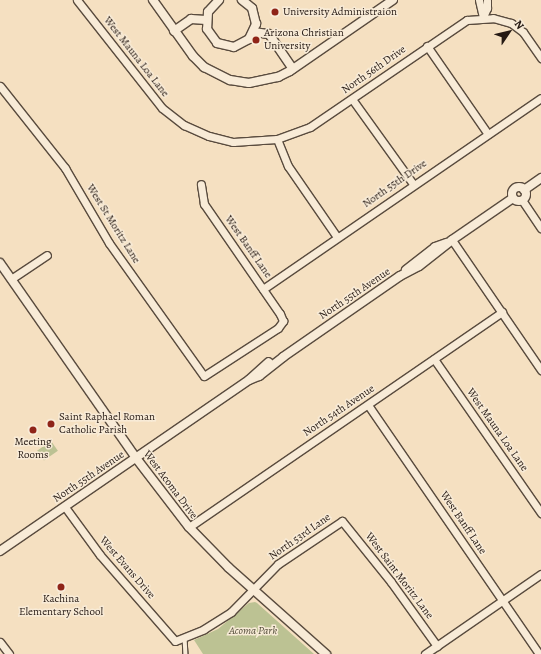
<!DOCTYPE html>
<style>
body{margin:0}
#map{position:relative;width:541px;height:654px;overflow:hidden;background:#f5e0c1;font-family:Alegreya,serif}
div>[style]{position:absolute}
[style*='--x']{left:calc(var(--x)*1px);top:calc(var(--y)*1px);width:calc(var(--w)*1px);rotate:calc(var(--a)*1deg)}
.green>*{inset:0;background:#bcc293;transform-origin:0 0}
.roads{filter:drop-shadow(1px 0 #594b3e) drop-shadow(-1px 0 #594b3e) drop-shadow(0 1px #594b3e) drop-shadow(0 -1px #594b3e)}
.service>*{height:3.5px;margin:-1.75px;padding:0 1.75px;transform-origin:1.75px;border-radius:1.75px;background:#f8ebd7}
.minor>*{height:7px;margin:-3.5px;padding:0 3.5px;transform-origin:3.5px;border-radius:3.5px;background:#f8ebd7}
.tertiary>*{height:8px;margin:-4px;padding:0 4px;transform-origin:4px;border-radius:4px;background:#f8ebd7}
.tertiary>.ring{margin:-4px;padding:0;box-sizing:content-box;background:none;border:8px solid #f8ebd7;border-radius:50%}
.dots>*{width:11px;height:11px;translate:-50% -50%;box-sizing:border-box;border:2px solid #f8ebd7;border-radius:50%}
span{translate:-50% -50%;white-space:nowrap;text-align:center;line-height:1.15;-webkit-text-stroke:3px #f8ebd7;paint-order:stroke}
.poi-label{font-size:11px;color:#251913}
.left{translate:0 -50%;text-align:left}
.street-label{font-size:11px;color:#251913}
.park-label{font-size:11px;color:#524c39;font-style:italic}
.north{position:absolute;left:489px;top:12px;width:40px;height:40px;-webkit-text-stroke:3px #f8ebd7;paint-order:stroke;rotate:55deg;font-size:11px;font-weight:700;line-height:16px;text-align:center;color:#251913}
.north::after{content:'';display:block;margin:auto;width:14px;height:18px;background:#251913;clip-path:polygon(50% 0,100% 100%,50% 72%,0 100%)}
</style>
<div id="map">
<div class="green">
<div style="left:51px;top:441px;width:12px;height:17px;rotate:55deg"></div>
<div style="clip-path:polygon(255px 602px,257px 603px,314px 654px,203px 654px,194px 640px,218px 629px,249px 603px)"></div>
</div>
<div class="roads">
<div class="service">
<div style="--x:185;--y:637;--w:17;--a:87"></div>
</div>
<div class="minor">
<div style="--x:77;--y:0;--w:137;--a:51.8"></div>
<div style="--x:162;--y:108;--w:28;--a:38"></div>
<div style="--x:184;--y:125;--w:27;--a:24"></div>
<div style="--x:209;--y:136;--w:25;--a:14"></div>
<div style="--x:233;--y:142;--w:44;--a:-3.9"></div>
<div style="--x:277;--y:139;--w:35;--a:-20"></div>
<div style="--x:310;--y:127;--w:190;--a:-34.3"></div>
<div style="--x:467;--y:20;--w:26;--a:-4"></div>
<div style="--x:493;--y:18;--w:19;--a:16"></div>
<div style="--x:511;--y:23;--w:15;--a:37"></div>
<div style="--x:523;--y:32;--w:32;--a:55"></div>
<div style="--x:479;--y:0;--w:17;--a:77"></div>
<div style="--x:483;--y:17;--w:10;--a:-66"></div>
<div style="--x:487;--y:8;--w:8;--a:-90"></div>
<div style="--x:427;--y:46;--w:107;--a:55.3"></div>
<div style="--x:0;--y:86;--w:105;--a:51.6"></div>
<div style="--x:65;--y:168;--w:87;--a:59.6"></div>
<div style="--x:109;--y:243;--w:163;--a:54.5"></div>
<div style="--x:204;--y:376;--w:88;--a:-33"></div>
<div style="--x:278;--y:328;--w:9;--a:-54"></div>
<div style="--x:283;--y:321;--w:8;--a:-113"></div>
<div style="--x:280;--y:314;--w:134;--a:-124.6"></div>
<div style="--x:204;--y:204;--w:20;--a:-99"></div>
<div style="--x:352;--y:99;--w:105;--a:54.3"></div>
<div style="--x:277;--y:139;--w:29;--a:68"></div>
<div style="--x:288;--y:166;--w:86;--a:55.4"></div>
<div style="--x:522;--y:200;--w:34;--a:56"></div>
<div style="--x:452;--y:240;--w:158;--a:55.6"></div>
<div style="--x:11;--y:279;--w:43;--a:-33.7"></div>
<div style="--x:263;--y:289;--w:337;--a:-34.5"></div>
<div style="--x:434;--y:359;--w:188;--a:55.2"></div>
<div style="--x:368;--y:405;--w:302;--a:55.5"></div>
<div style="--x:65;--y:507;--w:59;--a:53.9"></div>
<div style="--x:100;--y:555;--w:114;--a:48.9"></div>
<div style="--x:175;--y:641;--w:31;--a:-22"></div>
<div style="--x:204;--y:629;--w:32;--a:-32"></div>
<div style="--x:231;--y:612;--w:67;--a:-45.6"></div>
<div style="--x:278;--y:564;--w:77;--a:-33.9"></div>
<div style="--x:342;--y:521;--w:78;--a:51.2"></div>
<div style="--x:391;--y:582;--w:79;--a:54.3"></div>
<div style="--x:189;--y:527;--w:380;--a:-34.5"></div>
<div style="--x:0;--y:642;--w:15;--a:53"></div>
<div style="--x:425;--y:654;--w:141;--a:-34.6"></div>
</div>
<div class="tertiary">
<div style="--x:153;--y:0;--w:69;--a:54.5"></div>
<div style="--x:193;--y:56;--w:16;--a:45"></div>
<div style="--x:204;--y:67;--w:29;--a:27"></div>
<div style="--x:230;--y:80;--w:19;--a:9"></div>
<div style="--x:249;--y:83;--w:30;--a:-12"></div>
<div style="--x:278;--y:77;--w:13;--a:-27"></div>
<div style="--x:290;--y:71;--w:125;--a:-34.6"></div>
<div style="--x:219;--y:0;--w:16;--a:133"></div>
<div style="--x:208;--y:12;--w:17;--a:93"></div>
<div style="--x:207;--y:29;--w:17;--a:54"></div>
<div style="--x:217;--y:43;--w:17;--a:13"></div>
<div style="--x:234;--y:47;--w:17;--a:-28"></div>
<div style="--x:249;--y:39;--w:17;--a:-65"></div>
<div style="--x:256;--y:24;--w:16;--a:-104"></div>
<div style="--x:252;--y:8;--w:13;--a:-141"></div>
<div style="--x:174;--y:31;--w:21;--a:-35"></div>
<div style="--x:191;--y:19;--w:15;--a:4"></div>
<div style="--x:254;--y:32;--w:15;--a:8"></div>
<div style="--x:269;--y:34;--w:42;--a:55.6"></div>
<div class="ring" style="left:512px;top:187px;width:6px;height:6px"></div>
<div style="--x:524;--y:190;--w:21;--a:-35"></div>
<div style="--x:0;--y:263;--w:238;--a:55.1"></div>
<div style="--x:136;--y:458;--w:87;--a:52.5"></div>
<div style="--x:189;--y:527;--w:57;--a:45.7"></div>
<div style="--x:229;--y:568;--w:130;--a:41.6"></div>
<div style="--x:406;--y:270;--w:37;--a:-38"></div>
<div style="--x:435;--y:247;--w:12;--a:-20"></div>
<div style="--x:250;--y:379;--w:25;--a:-42"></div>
<div style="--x:0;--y:551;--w:302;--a:-34.5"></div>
<div style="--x:249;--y:380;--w:11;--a:-22"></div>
<div style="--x:259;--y:376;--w:31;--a:-38"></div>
<div style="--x:283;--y:357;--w:142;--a:-34.7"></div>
<div style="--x:400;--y:276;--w:21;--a:-28"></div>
<div style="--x:419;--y:266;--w:42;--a:-38.2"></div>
<div style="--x:452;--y:240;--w:74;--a:-34.5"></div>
</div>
</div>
<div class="dots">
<div style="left:275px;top:12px;background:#8f2418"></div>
<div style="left:256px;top:40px;background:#8f2418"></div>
<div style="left:51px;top:424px;background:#8f2418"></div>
<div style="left:33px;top:430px;background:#8f2418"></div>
<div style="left:61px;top:587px;background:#8f2418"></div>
</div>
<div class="poi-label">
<span class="left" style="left:283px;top:12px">University Administraion</span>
<span class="left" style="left:264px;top:40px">Arizona Christian<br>University</span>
<span class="left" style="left:59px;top:424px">Saint Raphael Roman<br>Catholic Parish</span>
<span style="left:33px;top:449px">Meeting<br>Rooms</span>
<span style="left:61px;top:606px">Kachina<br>Elementary School</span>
</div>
<div class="street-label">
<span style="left:136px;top:57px;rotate:52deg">West Mauna Loa Lane</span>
<span style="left:374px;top:70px;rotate:-35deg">North 56th Drive</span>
<span style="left:395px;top:184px;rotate:-35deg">North 55th Drive</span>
<span style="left:113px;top:224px;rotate:58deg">West St Moritz Lane</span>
<span style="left:248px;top:247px;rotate:55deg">West Banff Lane</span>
<span style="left:355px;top:294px;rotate:-34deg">North 55th Avenue</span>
<span style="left:339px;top:411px;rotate:-34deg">North 54th Avenue</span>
<span style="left:497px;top:430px;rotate:55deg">West Mauna Loa Lane</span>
<span style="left:89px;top:477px;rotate:-34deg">North 55th Avenue</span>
<span style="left:170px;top:485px;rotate:53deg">West Acoma Drive</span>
<span style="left:463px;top:523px;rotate:56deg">West Banff Lane</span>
<span style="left:300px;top:537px;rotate:-35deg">North 53rd Lane</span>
<span style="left:127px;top:568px;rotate:49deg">West Evans Drive</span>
<span style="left:399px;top:576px;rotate:53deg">West Saint Moritz Lane</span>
</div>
<div class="park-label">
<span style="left:253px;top:631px">Acoma Park</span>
</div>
<div class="north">N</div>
</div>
